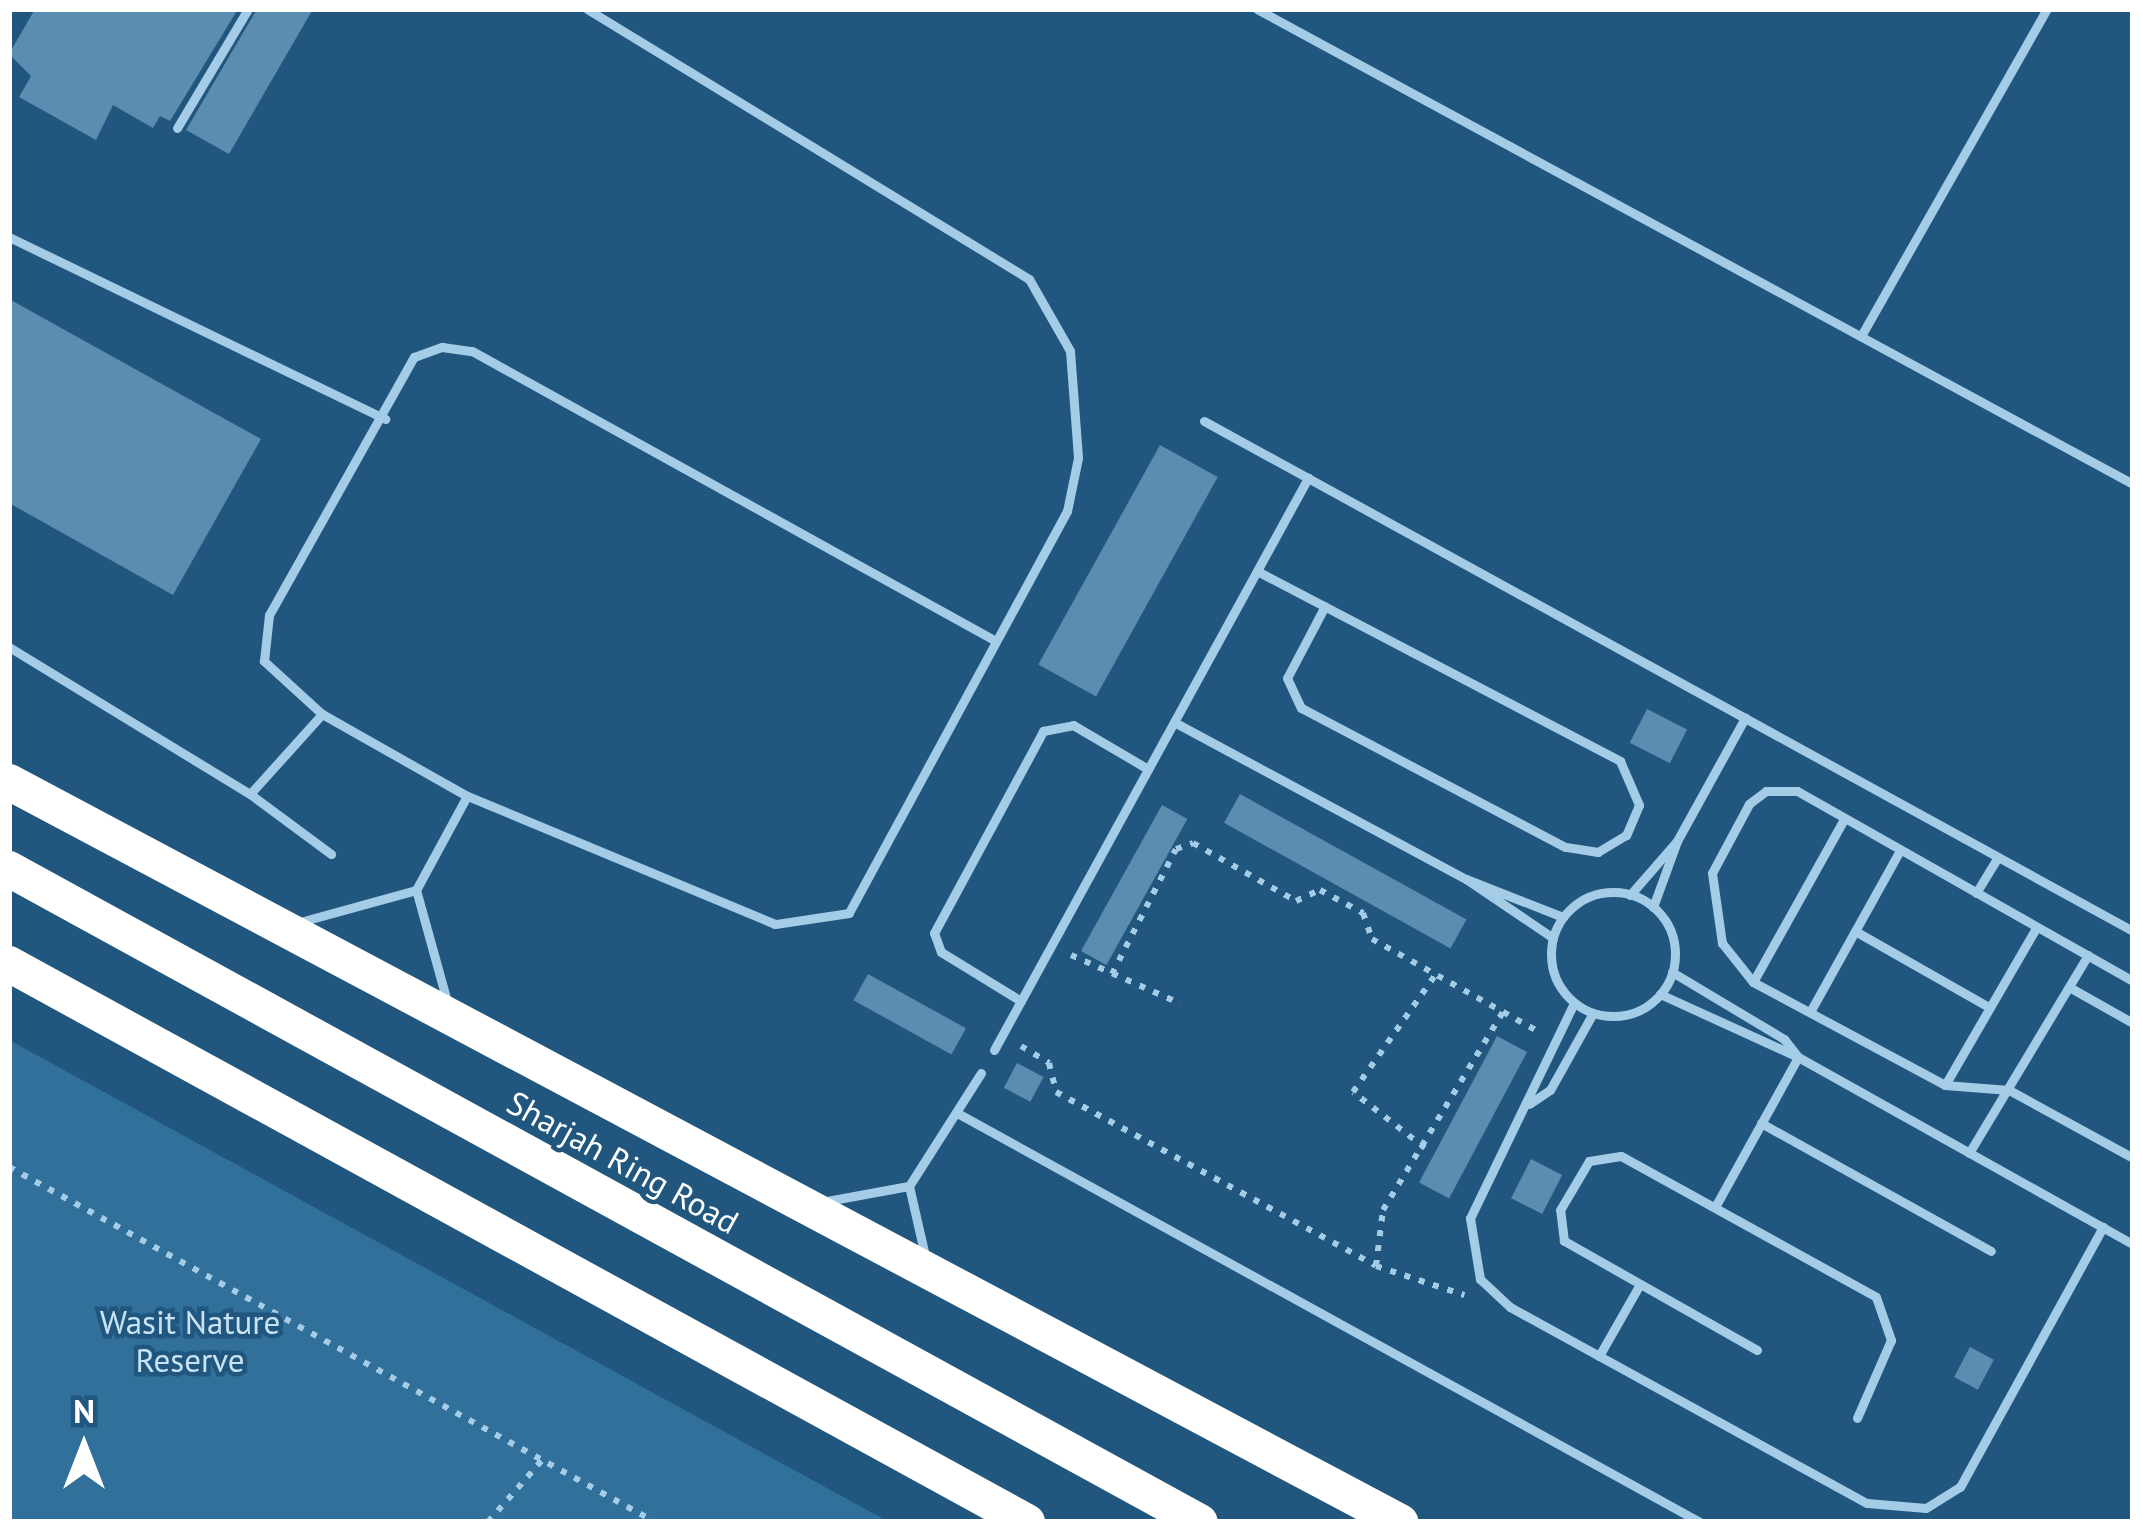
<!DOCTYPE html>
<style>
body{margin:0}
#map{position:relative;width:2142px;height:1531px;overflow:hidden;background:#21577e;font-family:"PT Sans",sans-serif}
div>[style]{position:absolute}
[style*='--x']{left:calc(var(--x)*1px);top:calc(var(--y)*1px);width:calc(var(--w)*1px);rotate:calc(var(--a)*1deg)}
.green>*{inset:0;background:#31709a}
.building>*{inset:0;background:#5a8daf;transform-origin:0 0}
.path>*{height:6px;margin-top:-3px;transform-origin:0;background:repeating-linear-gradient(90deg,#a5cce7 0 6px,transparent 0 15px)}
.service>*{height:9px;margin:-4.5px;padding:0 4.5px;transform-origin:4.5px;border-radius:4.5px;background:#a5cce7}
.service>.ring{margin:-4.5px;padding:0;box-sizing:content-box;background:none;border:9px solid #a5cce7;border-radius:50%}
.motorway>*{height:36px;margin:-18px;padding:0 18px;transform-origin:18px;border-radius:18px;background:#fff}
span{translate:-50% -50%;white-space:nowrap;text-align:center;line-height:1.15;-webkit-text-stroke:9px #21577e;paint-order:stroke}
.street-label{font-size:33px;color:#fff}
.park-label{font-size:33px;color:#c8e3f5}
.frame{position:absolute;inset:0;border:12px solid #fff;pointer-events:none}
.north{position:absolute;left:24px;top:1387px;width:120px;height:120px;-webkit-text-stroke:9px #21577e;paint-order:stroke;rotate:0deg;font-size:33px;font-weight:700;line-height:48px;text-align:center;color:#fff}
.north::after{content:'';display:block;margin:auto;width:42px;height:54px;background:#fff;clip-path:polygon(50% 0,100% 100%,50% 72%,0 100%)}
</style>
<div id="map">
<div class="green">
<div style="clip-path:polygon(9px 1040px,869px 1511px,889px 1522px,9px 1522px)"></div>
</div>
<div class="building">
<div style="clip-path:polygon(35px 9px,238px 9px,170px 121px,160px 116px,153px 128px,113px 105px,96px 140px,19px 97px,31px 76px,9px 54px)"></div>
<div style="clip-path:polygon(257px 9px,313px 9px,229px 154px,186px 130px)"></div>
<div style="clip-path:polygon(9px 299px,261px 439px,173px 595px,9px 503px)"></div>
<div style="left:1160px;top:445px;width:66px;height:251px;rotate:29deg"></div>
<div style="left:1647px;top:709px;width:45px;height:38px;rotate:27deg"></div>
<div style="left:1240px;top:794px;width:259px;height:33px;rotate:29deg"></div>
<div style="left:1162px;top:805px;width:29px;height:167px;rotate:29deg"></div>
<div style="left:868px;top:974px;width:112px;height:30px;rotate:29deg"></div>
<div style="left:1497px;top:1036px;width:34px;height:166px;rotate:28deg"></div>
<div style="left:1017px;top:1063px;width:30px;height:28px;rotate:28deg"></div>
<div style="left:1531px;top:1159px;width:35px;height:44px;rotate:27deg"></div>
<div style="left:1970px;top:1347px;width:27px;height:34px;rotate:28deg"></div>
</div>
<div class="path">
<div style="--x:1071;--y:955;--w:120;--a:24"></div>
<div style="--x:1112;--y:974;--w:140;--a:-62.9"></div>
<div style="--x:1176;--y:849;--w:18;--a:-19"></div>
<div style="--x:1193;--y:843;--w:118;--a:29.4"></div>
<div style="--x:1296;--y:901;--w:26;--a:-25"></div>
<div style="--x:1320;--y:890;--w:49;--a:28.1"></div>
<div style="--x:1363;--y:913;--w:28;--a:71"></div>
<div style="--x:1372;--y:939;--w:189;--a:29.1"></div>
<div style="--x:1021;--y:1046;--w:33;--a:31"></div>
<div style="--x:1049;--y:1063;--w:30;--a:76"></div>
<div style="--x:1056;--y:1092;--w:364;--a:28.5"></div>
<div style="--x:1376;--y:1266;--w:93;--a:18.2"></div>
<div style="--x:1425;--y:1148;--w:91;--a:-142.1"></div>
<div style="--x:1353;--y:1092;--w:144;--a:-54.9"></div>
<div style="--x:9;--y:1167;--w:737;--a:28.79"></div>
<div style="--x:1376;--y:1266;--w:56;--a:-82.9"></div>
<div style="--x:1383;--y:1210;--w:234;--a:-58.8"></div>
<div style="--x:488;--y:1522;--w:84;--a:-48.9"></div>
</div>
<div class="service">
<div style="--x:587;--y:9;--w:518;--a:31.42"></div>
<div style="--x:1029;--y:279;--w:83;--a:60.3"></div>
<div style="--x:1070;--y:351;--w:107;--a:85.7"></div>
<div style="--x:1078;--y:458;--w:54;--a:101.7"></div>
<div style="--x:1067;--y:511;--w:457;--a:118.5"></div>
<div style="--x:849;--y:913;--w:75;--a:171.5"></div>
<div style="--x:775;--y:924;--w:334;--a:-157.4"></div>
<div style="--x:467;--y:796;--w:167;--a:-150.5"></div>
<div style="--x:322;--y:714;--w:79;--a:-137.6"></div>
<div style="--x:264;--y:661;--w:46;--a:-83.8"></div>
<div style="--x:269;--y:615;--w:296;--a:-60.7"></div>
<div style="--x:414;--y:357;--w:30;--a:-20"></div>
<div style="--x:442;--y:347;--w:30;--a:8"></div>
<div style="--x:472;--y:351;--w:597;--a:28.97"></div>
<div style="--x:1257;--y:9;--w:996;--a:28.47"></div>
<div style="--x:177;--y:128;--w:139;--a:-59.2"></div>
<div style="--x:9;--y:237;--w:418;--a:25.8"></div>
<div style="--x:1861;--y:336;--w:376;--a:-60.4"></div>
<div style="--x:1204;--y:421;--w:1060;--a:28.77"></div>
<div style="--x:1257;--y:571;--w:410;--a:27.6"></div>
<div style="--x:1620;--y:761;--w:48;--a:66.6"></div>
<div style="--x:1639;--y:805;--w:33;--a:113"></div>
<div style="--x:1626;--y:835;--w:33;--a:149"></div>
<div style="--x:1598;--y:852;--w:33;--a:-171"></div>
<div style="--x:1565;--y:847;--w:298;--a:-152.2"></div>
<div style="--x:1301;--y:708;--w:33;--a:-115"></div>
<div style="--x:1287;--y:678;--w:81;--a:-62.2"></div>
<div style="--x:9;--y:647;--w:282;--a:31.4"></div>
<div style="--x:250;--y:794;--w:108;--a:-48"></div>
<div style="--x:1174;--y:722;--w:332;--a:28.3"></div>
<div style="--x:1466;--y:879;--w:105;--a:34.1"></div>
<div style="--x:250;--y:794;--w:101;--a:36.5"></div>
<div style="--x:1466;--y:879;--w:104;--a:21.4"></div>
<div class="ring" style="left:1551px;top:892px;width:115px;height:115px"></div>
<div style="--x:1976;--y:893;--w:42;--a:-58.6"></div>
<div style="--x:1630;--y:895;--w:72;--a:-49"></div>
<div style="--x:1677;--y:841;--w:141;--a:-61.1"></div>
<div style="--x:1653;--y:907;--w:70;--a:-70"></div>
<div style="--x:300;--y:922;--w:120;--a:-15.4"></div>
<div style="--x:1855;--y:931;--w:154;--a:29.6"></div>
<div style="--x:1672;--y:972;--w:131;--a:30.9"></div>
<div style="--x:1784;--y:1039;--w:23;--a:52"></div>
<div style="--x:2133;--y:981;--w:386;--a:-150.5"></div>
<div style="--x:1797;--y:791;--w:31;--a:180"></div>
<div style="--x:1766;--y:791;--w:21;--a:143"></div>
<div style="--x:1749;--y:804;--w:78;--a:118.2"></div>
<div style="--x:1712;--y:873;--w:71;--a:81.9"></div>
<div style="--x:1722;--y:943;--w:50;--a:51.5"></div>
<div style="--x:1753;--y:982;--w:218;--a:28.2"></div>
<div style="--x:1945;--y:1085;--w:64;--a:4.5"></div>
<div style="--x:2009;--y:1090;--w:141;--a:28.7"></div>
<div style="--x:1753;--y:982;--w:187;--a:-60.8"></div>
<div style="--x:2069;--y:987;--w:73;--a:29.4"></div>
<div style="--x:1660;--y:994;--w:152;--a:24.5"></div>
<div style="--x:1798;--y:1057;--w:384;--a:29.2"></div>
<div style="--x:1021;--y:1001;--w:94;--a:-148.5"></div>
<div style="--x:941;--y:952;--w:20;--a:-110"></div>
<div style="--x:934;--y:933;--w:230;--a:-61.6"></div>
<div style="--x:1043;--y:731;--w:31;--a:-11"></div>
<div style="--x:1073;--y:725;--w:87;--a:30.4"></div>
<div style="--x:1574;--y:1003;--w:239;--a:115.8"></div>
<div style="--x:1470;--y:1218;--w:62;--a:80.7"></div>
<div style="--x:1480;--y:1279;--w:41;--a:43"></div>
<div style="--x:1510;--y:1307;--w:407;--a:28.8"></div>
<div style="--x:1867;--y:1503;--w:59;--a:4.8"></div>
<div style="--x:1926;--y:1508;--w:40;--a:-32"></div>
<div style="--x:1960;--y:1487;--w:297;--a:-61.2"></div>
<div style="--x:448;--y:1005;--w:119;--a:-105.5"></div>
<div style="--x:416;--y:890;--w:107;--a:-61.5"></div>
<div style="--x:1810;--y:1012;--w:185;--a:-60.9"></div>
<div style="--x:994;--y:1050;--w:653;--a:-61.24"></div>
<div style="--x:1945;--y:1085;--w:181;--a:-59.9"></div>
<div style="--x:1529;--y:1104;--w:25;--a:-34"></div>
<div style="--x:1550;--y:1090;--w:88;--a:-60.8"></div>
<div style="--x:959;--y:1114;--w:846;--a:28.84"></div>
<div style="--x:1761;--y:1123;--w:263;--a:29.1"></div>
<div style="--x:1969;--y:1153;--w:231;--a:-59"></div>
<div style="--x:909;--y:1186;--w:72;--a:77.1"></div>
<div style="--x:827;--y:1201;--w:83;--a:-10.4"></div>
<div style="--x:909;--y:1186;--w:134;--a:-57.5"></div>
<div style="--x:1715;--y:1207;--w:171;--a:-61"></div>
<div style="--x:1757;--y:1350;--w:222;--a:-150.5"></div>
<div style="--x:1564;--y:1241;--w:31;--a:-97"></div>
<div style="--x:1560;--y:1210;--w:57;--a:-59.4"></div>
<div style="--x:1589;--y:1161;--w:32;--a:-9"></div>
<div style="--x:1621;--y:1156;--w:291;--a:28.9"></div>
<div style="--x:1876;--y:1297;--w:46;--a:70.8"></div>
<div style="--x:1891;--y:1340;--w:85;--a:113.6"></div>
<div style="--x:1599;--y:1356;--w:81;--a:-60.3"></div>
</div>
<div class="motorway">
<div style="--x:9;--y:782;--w:1576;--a:28.01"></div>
<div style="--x:9;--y:869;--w:1358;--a:28.74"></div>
<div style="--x:9;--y:964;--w:1161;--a:28.73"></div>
</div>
<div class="street-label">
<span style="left:623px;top:1162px;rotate:29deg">Sharjah Ring Road</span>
</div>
<div class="park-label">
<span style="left:190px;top:1341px">Wasit Nature<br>Reserve</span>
</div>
<div class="frame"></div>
<div class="north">N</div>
</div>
